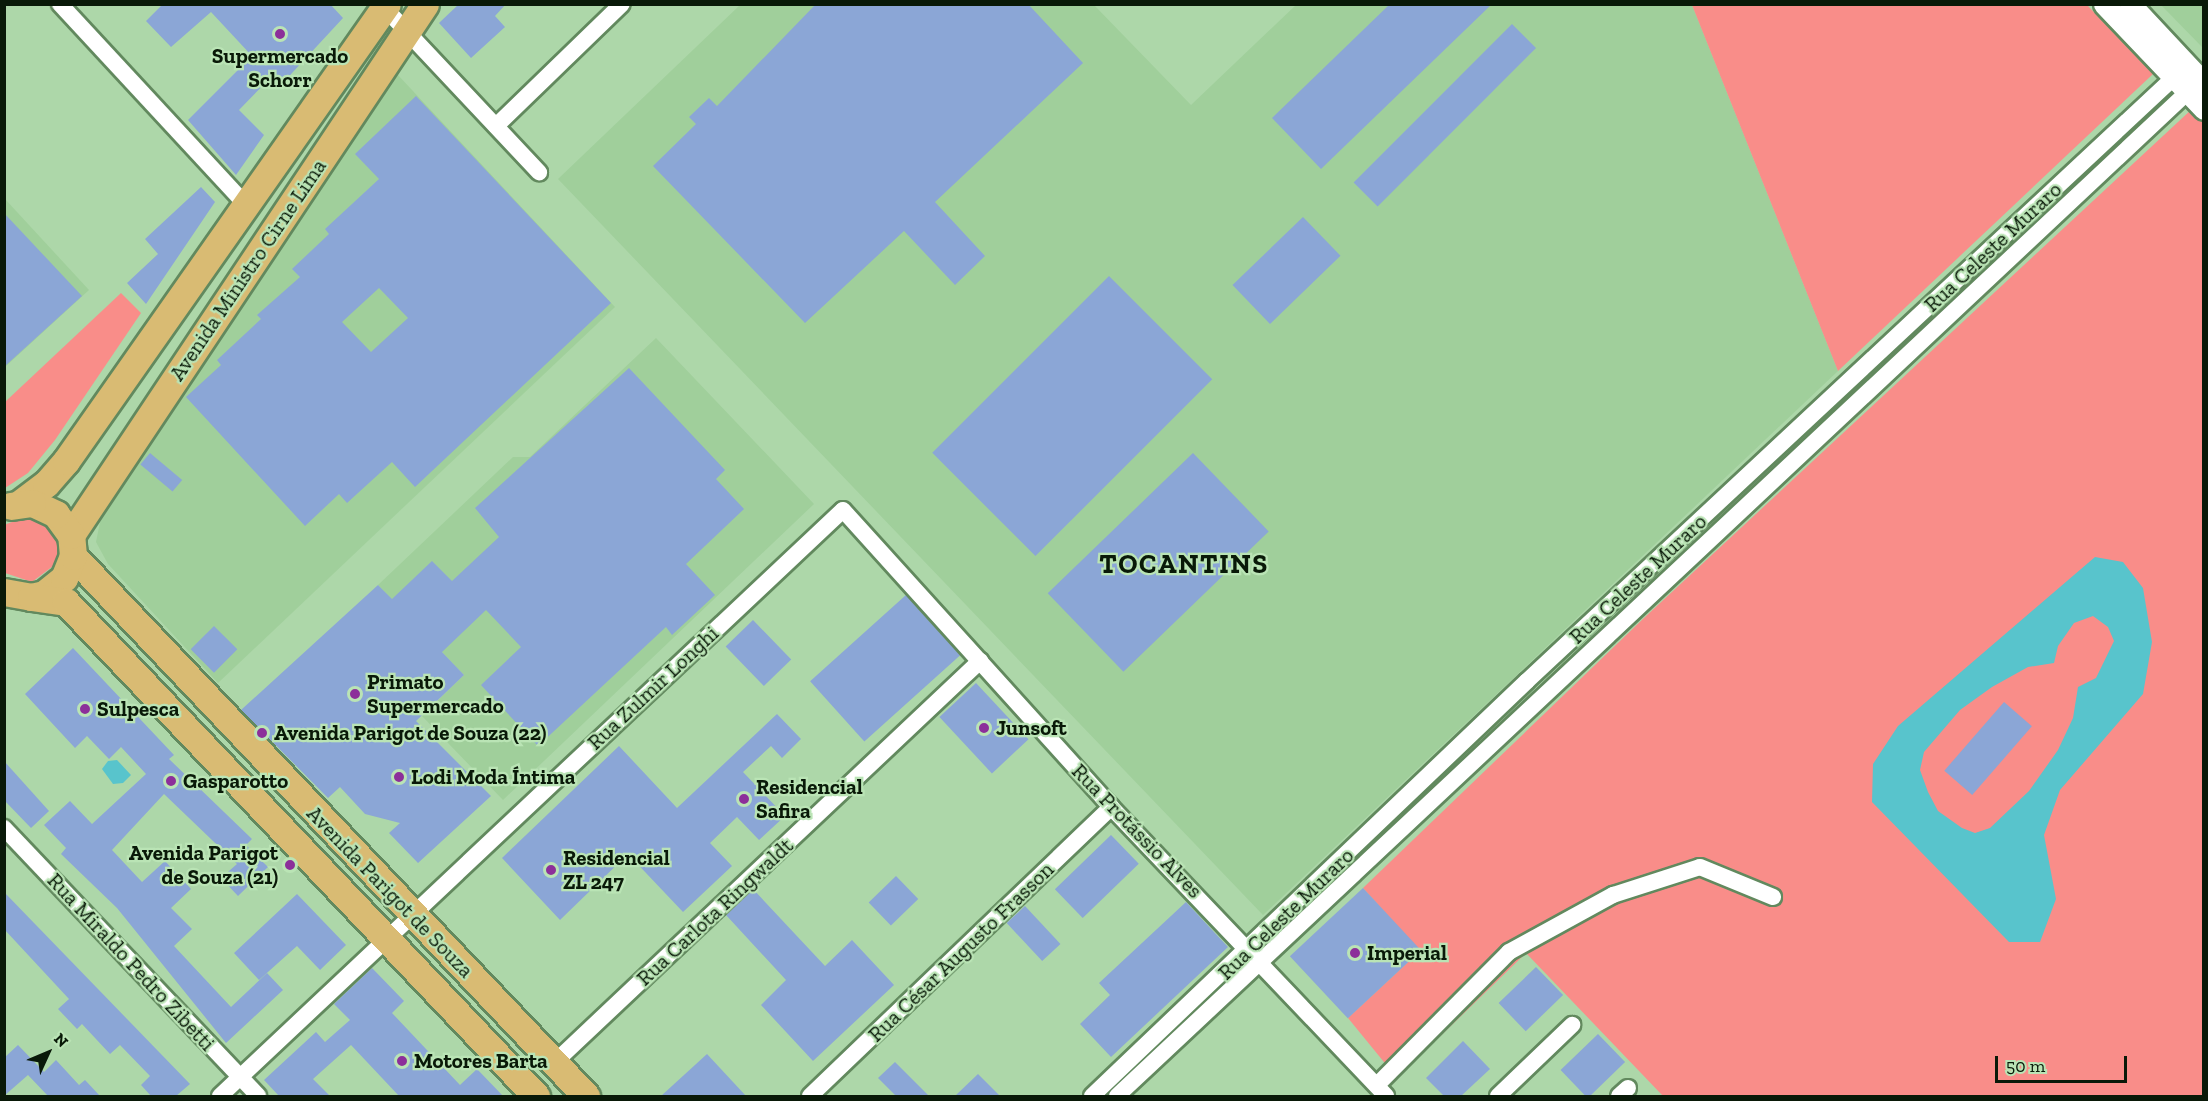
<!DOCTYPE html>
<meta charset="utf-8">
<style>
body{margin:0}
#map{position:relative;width:2208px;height:1101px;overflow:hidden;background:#add7a9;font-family:"Zilla Slab",serif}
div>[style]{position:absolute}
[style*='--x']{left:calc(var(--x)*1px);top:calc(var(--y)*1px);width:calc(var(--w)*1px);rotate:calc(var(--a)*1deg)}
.built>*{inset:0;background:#a0cf9b}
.green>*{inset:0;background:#f98d89}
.water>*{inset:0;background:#58c4cc}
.building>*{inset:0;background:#8ba6d6;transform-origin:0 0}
.roads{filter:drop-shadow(2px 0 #62895e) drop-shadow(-2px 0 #62895e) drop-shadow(0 2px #62895e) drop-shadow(0 -2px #62895e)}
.minor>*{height:16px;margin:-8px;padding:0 8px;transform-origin:8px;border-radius:8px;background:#fff}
.tertiary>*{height:21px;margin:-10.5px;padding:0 10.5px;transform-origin:10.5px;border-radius:10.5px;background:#fff}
.primary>*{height:27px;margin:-13.5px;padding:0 13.5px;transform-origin:13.5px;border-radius:13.5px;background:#d9bb73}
.dots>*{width:16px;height:16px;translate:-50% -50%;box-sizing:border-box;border:3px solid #bae4b5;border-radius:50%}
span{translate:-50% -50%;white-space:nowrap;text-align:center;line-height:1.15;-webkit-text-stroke:4.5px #bae4b5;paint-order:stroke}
.poi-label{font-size:21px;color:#091908;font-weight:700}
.left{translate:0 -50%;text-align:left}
.right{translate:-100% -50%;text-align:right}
.street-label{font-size:21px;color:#091908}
.district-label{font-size:27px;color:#091908;font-weight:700;letter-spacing:1.5px}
.frame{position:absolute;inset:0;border:6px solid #091908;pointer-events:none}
.north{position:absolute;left:18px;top:1023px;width:60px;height:60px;-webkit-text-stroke:4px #bae4b5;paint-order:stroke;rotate:46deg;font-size:16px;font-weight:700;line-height:24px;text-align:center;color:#091908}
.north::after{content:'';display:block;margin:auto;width:21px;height:27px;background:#091908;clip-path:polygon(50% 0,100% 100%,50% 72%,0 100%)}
.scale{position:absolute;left:1995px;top:1056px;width:132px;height:27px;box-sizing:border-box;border:3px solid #091908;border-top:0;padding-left:8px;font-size:18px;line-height:21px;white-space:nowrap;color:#091908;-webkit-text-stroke:4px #bae4b5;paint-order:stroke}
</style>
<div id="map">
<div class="built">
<div style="clip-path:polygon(740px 5px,1094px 5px,1191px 105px,1296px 5px,1692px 5px,1838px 371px,1263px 915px,558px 179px)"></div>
<div style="clip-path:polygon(2161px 5px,2203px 5px,2203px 48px)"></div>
<div style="clip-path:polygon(397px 74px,615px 307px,218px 683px,108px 564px,96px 542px,100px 522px)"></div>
<div style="clip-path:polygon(5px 199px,89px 290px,5px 367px)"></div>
<div style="clip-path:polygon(656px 338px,814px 504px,503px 800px,422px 716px,464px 675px,378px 585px,513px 457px,530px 457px)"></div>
</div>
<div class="green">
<div style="clip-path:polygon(1692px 5px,2087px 5px,2153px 74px,1838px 371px)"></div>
<div style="clip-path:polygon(2192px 109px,2204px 121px,2203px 1096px,1663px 1096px,1526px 953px,1397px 1078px,1348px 1018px,1420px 951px,1363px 888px,1644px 618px)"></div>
<div style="clip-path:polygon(121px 293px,141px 313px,55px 440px,28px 473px,5px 488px,5px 402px)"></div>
<div style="clip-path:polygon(28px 516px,48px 523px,59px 542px,57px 563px,32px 582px,5px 573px,4px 525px)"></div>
</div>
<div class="water">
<div style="clip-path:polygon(evenodd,2095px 557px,2123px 562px,2143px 588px,2152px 642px,2143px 694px,2060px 790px,2044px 835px,2056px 899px,2040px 942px,2009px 942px,1872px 802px,1873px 764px,1898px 726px,2095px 557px,2093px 616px,2108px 627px,2114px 641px,2096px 678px,2078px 687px,2073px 718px,2058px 750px,2029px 791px,1990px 828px,1975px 833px,1962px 828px,1938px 811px,1928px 792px,1920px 770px,1924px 752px,1960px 710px,1992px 687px,2028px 667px,2054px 663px,2058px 646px,2074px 623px,2093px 616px)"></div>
<div style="clip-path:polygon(117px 760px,131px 775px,123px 783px,113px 784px,102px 769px,108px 761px)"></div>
</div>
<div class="building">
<div style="clip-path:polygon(163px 4px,330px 4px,343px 18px,280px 86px,272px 76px,239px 110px,264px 135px,236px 175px,188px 120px,252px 56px,211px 12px,171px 47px,146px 21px)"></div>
<div style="clip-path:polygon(459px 4px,506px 4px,495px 16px,505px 27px,471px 58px,439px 23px)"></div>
<div style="clip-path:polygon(816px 4px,1028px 4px,1083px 63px,935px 202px,985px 256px,955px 285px,904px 231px,805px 323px,653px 166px,696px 124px,689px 117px,709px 98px,717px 106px)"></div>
<div style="clip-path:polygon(1390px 4px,1492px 4px,1321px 169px,1272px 118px)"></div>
<div style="left:1512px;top:24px;width:34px;height:224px;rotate:45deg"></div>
<div style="clip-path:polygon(evenodd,416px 96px,611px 303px,415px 487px,392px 462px,347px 503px,339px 494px,305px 526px,186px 397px,221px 365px,217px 360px,261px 319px,257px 315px,300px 277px,292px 269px,329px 234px,325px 229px,379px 179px,355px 154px,416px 96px,379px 288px,408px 318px,371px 352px,342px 322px,379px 288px)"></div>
<div style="clip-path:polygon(201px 187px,215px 202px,146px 304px,127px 283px,158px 254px,145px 239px)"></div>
<div style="clip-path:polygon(4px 213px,82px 296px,4px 367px)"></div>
<div style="left:1303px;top:217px;width:54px;height:98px;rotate:46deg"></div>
<div style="left:1109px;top:276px;width:146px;height:250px;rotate:45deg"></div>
<div style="clip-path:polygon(629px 368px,725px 470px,716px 479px,744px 509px,686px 564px,715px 595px,672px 635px,666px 627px,538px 746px,481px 685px,521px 647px,486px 610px,442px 652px,464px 675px,416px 721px,491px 796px,418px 863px,389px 833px,400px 823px,365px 814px,340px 787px,328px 798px,241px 710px,378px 585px,392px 599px,432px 561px,452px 581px,499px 537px,475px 508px)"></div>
<div style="left:150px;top:453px;width:42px;height:15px;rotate:40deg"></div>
<div style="left:1193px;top:453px;width:109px;height:202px;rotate:46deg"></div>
<div style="left:906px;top:595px;width:81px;height:129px;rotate:48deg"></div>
<div style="left:753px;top:620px;width:55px;height:38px;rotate:46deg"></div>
<div style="left:214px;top:626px;width:33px;height:33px;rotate:45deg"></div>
<div style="clip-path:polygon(73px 648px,174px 755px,169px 759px,252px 839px,246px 845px,268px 867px,238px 896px,221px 878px,237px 864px,164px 794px,112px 850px,142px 882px,165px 861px,191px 889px,171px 908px,192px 929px,174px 946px,231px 1007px,267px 973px,283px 990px,226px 1043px,117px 908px,61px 854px,66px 848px,44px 825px,70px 801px,92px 824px,146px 774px,121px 747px,109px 759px,87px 736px,75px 748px,25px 694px)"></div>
<div style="left:976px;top:683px;width:77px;height:50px;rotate:47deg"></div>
<div style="left:2004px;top:702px;width:37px;height:91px;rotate:41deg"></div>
<div style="clip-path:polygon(777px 714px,801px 739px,782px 758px,771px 746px,743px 772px,785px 816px,759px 840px,737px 817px,710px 843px,732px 866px,683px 912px,628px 854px,560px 920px,502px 858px,619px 746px,677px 808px)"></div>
<div style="clip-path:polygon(4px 761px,49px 811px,31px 828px,4px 800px)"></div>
<div style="left:1111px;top:835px;width:40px;height:78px;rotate:46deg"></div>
<div style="left:896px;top:876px;width:32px;height:38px;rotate:46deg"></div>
<div style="left:1363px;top:888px;width:85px;height:100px;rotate:47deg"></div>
<div style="clip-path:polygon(753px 889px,825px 966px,852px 940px,894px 985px,813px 1061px,761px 1005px,786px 980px,726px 915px)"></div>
<div style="clip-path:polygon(4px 892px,190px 1084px,176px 1096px,151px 1096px,141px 1085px,150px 1076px,120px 1045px,110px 1054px,82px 1024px,77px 1029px,58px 1009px,69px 999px,4px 929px)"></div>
<div style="clip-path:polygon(297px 894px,346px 945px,320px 970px,297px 946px,259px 980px,234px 953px)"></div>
<div style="clip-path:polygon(1186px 902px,1228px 947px,1111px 1057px,1080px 1024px,1110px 995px,1099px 983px)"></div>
<div style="left:1025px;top:906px;width:52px;height:25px;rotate:47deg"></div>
<div style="left:1536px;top:967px;width:39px;height:52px;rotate:46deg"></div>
<div style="clip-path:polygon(372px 968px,404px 1001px,392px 1013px,460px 1085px,477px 1069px,503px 1096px,399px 1096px,351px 1045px,313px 1079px,330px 1096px,279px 1096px,264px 1080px,316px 1032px,325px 1042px,350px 1020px,334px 1004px)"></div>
<div style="left:1598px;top:1034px;width:39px;height:52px;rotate:46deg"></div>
<div style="clip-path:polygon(1463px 1041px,1490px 1069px,1461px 1096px,1444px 1096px,1426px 1078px)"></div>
<div style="clip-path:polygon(18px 1045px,44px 1072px,56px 1060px,79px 1085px,85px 1080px,100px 1096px,48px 1096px,28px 1075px,4px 1096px,4px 1058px)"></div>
<div style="clip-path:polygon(707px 1054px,746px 1096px,661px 1096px)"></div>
<div style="clip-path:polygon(895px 1062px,929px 1096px,896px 1096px,878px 1078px)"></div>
<div style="clip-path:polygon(978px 1074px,1000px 1096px,955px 1096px)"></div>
</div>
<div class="roads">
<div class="minor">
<div style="--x:60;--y:4;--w:275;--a:47.2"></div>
<div style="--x:381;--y:4;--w:231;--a:46.8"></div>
<div style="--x:496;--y:126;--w:175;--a:-44.1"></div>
<div style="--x:4;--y:828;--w:369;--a:46.5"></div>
<div style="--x:554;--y:1063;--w:586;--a:-43.34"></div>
<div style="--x:1377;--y:1085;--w:187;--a:-45.2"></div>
<div style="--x:1509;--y:952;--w:119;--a:-28.7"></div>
<div style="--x:1613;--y:895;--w:91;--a:-17.8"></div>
<div style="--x:1700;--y:867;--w:79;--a:22.3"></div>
<div style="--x:220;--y:1096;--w:855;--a:-43.25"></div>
<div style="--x:843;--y:510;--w:400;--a:47.9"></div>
<div style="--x:1111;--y:807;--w:399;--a:46.4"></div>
<div style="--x:810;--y:1096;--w:417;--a:-43.8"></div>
<div style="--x:1092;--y:1096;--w:601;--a:-43.65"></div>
<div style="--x:1527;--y:681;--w:894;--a:-43.01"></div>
<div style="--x:1117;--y:1096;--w:1478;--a:-43.16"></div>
<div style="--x:1498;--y:1096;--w:103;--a:-43.8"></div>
<div style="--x:1619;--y:1096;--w:12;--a:-42"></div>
</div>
<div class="tertiary">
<div style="--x:2104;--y:4;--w:145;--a:46.4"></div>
<div style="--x:2130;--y:4;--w:108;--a:46.9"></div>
</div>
<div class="primary">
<div style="--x:19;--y:504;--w:34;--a:-37"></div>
<div style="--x:46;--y:484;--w:30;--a:-49"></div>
<div style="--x:66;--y:461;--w:558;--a:-54.92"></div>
<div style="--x:71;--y:535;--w:638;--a:-56.31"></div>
<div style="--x:73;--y:556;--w:745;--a:46.47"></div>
<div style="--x:4;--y:592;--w:27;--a:10"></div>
<div style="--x:31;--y:597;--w:13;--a:-13"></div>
<div style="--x:44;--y:594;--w:26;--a:-39"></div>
<div style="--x:64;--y:578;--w:24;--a:-68"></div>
<div style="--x:73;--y:556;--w:21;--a:-95"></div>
<div style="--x:71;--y:535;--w:26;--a:-126"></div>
<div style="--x:56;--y:514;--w:26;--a:-155"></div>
<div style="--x:32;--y:503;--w:21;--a:172"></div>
<div style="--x:31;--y:597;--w:35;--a:8"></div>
<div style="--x:66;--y:602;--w:682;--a:46.43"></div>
</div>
</div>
<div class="dots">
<div style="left:280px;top:34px;background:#8c2f9a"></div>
<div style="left:355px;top:694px;background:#8c2f9a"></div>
<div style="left:85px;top:709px;background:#8c2f9a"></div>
<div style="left:984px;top:728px;background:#8c2f9a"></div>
<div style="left:262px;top:733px;background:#8c2f9a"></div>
<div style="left:399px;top:777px;background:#8c2f9a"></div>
<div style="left:171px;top:781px;background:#8c2f9a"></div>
<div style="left:744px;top:799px;background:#8c2f9a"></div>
<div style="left:290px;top:865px;background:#8c2f9a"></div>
<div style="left:551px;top:870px;background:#8c2f9a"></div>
<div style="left:1355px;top:953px;background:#8c2f9a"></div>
<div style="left:402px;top:1061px;background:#8c2f9a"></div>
</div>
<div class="poi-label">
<span style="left:280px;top:68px">Supermercado<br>Schorr</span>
<span class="left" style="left:367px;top:694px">Primato<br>Supermercado</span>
<span class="left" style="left:97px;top:709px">Sulpesca</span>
<span class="left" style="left:996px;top:728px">Junsoft</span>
<span class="left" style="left:274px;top:733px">Avenida Parigot de Souza (22)</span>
<span class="left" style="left:411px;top:777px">Lodi Moda Íntima</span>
<span class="left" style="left:183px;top:781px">Gasparotto</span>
<span class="left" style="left:756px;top:799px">Residencial<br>Safira</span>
<span class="right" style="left:278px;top:865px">Avenida Parigot<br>de Souza (21)</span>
<span class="left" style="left:563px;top:870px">Residencial<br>ZL 247</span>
<span class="left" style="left:1367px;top:953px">Imperial</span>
<span class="left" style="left:414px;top:1061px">Motores Barta</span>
</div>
<div class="street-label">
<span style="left:1993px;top:247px;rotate:-43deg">Rua Celeste Muraro</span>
<span style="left:248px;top:270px;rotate:-56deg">Avenida Ministro Cirne Lima</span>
<span style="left:1638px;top:579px;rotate:-43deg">Rua Celeste Muraro</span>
<span style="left:653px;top:688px;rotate:-43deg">Rua Zulmir Longhi</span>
<span style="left:1137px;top:831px;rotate:46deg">Rua Protássio Alves</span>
<span style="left:390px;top:892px;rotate:46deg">Avenida Parigot de Souza</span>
<span style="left:715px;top:912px;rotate:-43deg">Rua Carlota Ringwaldt</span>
<span style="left:1286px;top:914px;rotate:-44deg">Rua Celeste Muraro</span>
<span style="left:961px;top:952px;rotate:-44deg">Rua César Augusto Frasson</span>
<span style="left:131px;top:962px;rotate:47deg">Rua Miraldo Pedro Zibetti</span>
</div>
<div class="district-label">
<span style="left:1184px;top:565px">TOCANTINS</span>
</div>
<div class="frame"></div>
<div class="north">N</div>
<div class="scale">50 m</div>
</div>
